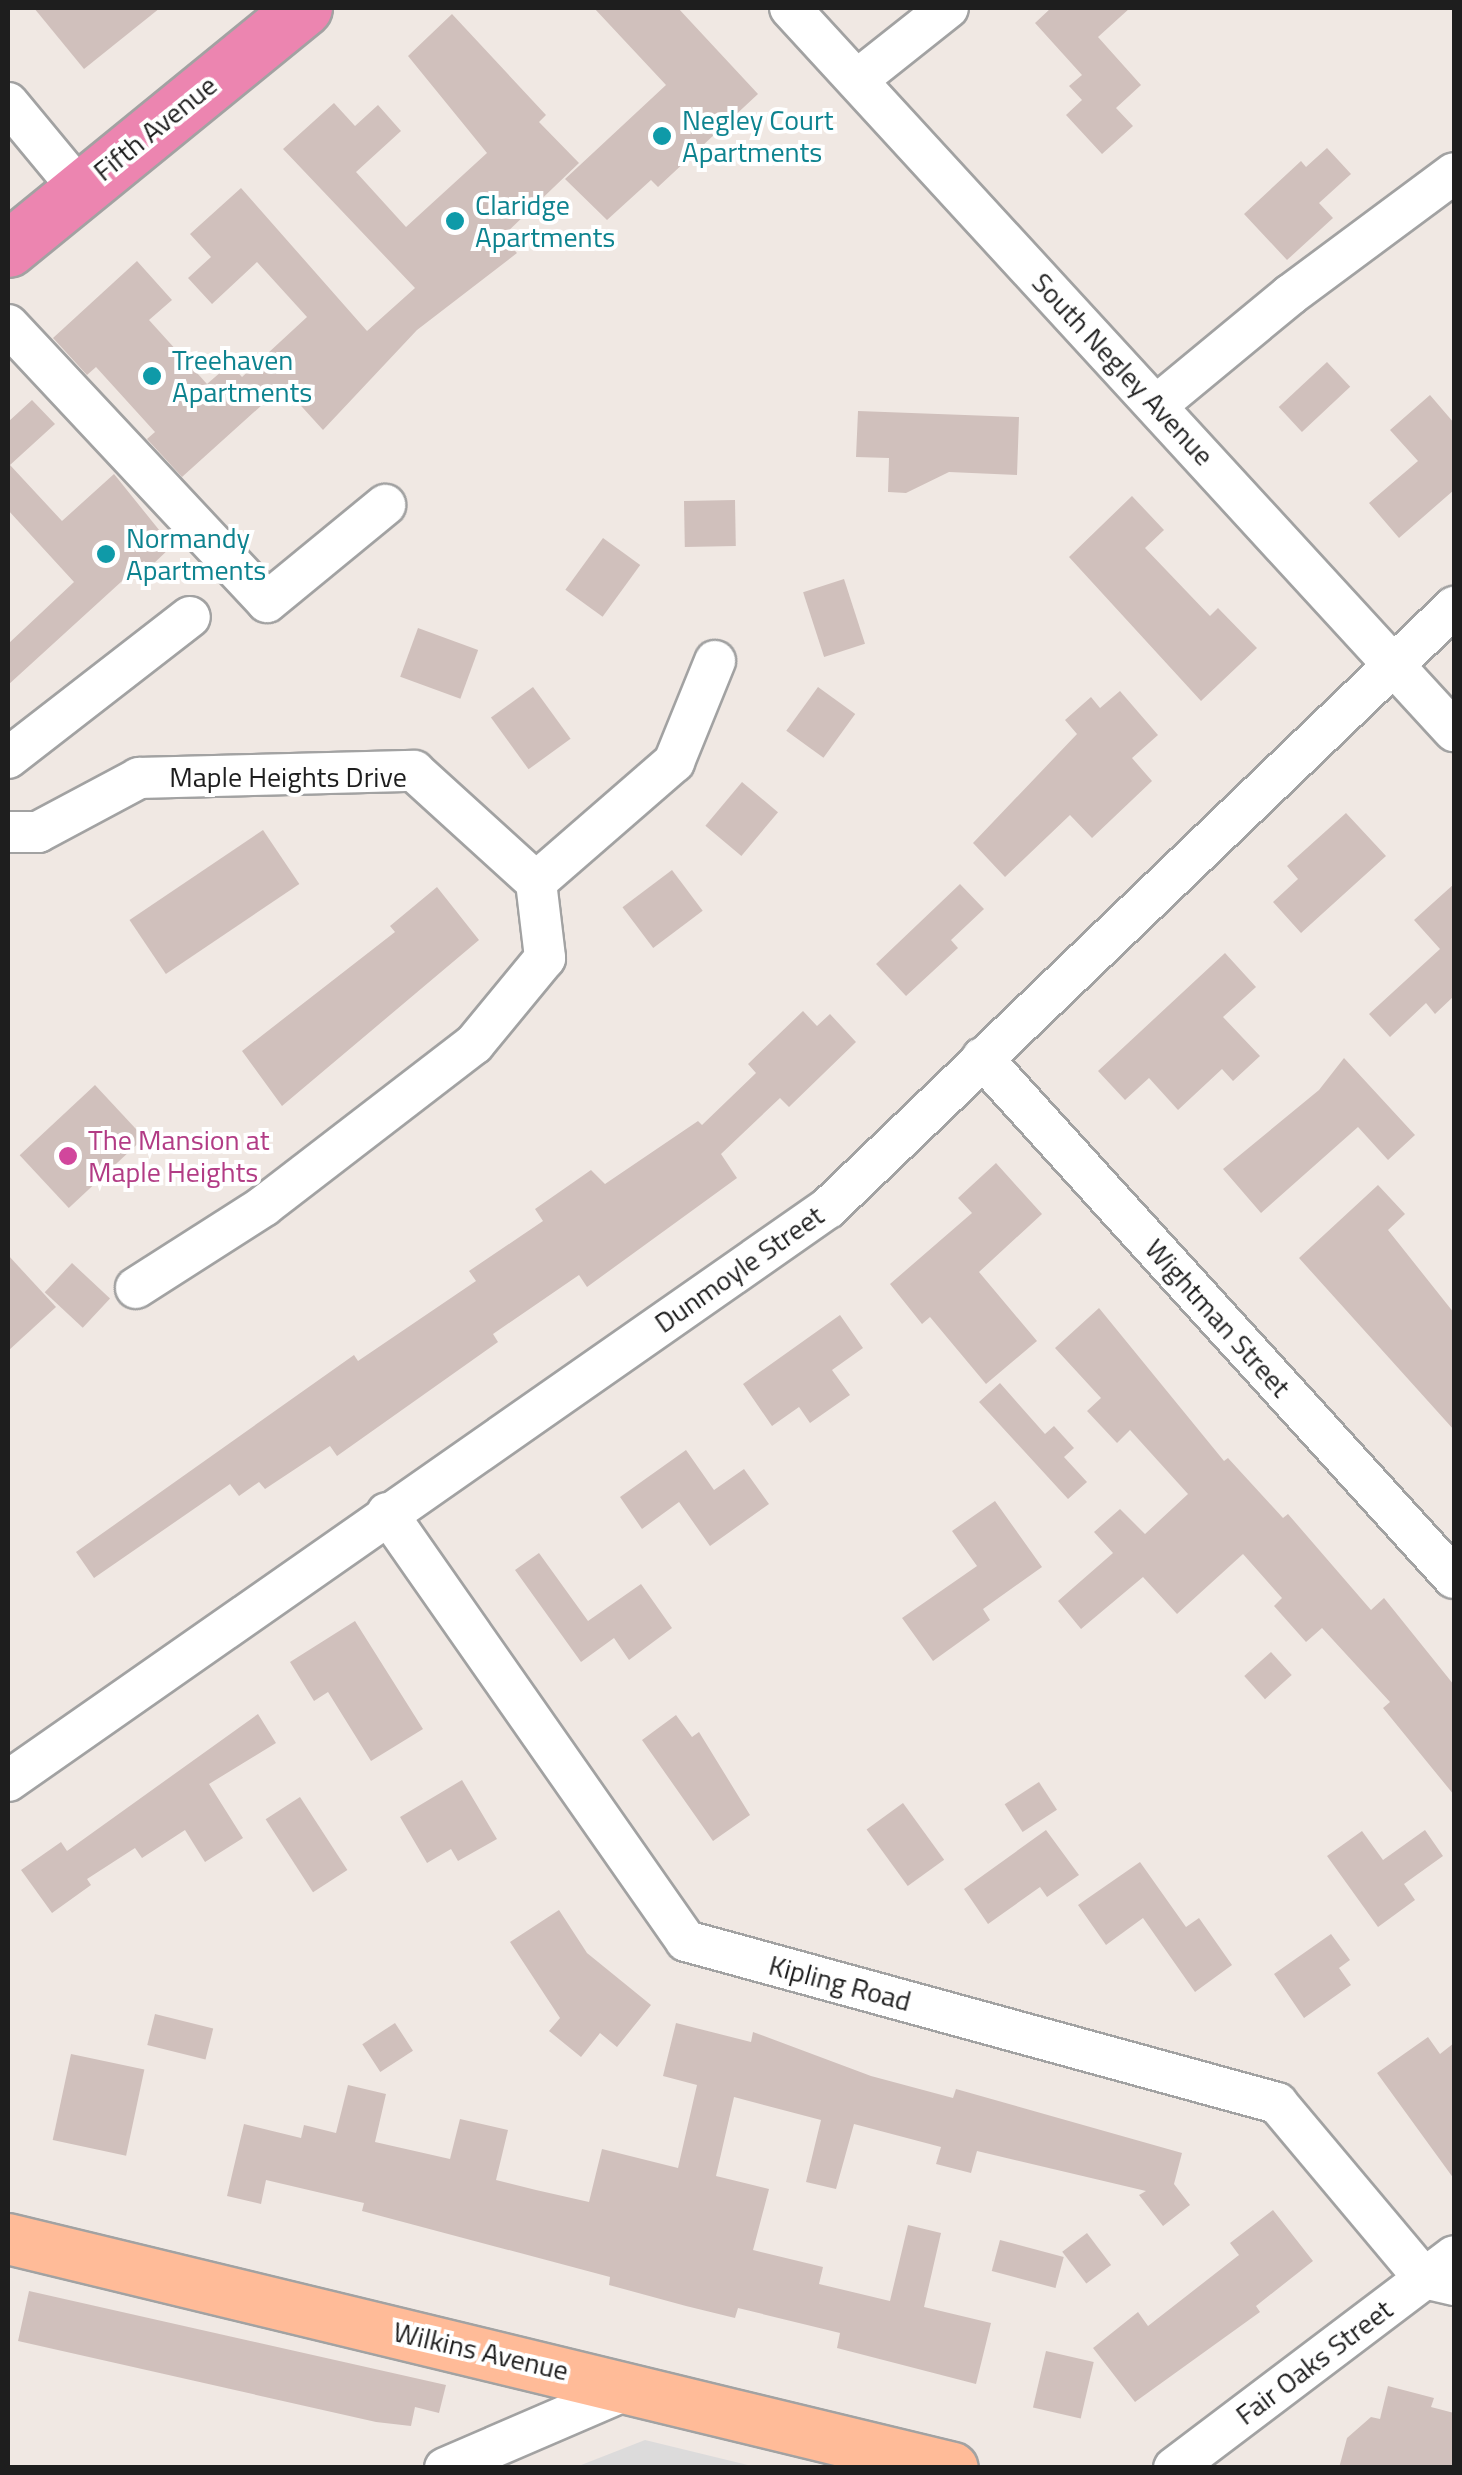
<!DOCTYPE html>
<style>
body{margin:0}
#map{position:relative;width:1462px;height:2475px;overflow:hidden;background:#f0e8e3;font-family:"Titillium Web",sans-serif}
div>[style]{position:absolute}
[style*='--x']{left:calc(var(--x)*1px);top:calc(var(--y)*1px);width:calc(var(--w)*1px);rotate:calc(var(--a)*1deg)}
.residential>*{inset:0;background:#dcdbdb}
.building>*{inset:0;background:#d0c0bc;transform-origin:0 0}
.roads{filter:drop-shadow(2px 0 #a2a2a2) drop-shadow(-2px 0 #a2a2a2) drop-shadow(0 2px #a2a2a2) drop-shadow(0 -2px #a2a2a2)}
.minor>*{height:40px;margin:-20px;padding:0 20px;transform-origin:20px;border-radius:20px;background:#fff}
.major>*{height:50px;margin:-25px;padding:0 25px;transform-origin:25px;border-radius:25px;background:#ffbb98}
.highway>*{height:55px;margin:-27.5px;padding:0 27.5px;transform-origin:27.5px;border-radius:27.5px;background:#ec85b0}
.dots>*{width:28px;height:28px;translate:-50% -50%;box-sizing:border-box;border:5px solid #fff;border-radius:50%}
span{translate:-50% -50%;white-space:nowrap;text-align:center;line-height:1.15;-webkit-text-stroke:8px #fff;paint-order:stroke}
.culture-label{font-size:28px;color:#0d838f}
.left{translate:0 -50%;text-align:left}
.street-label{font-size:28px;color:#1e1e1e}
.hotel-label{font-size:28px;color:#b23c85}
.frame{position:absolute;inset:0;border:10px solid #1e1e1e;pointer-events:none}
</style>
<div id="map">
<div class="residential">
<div style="clip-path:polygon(645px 2440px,756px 2467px,576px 2467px)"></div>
</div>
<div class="building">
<div style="clip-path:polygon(34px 8px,160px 8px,84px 69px)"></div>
<div style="clip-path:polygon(594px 8px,678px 8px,758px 94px,658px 187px,651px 180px,607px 220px,565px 179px,666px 85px)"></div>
<div style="clip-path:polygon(1051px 8px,1130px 8px,1098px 37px,1141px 85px,1116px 108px,1133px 126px,1102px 154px,1066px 115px,1082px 100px,1069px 86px,1082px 75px,1035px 23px)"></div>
<div style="clip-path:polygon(452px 14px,546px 115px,539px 122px,579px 163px,502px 237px,517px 253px,417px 330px,323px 430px,283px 386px,182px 477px,147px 439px,155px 432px,96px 367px,87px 375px,53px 338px,137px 261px,172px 300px,149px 320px,207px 384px,230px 364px,242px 377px,307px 317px,257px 262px,212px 304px,188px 278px,211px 257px,190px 234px,241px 188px,367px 331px,415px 288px,283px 149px,334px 103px,355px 126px,378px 105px,401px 131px,356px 172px,406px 227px,487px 153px,408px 56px)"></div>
<div style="clip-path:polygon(1327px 148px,1351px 174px,1319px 203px,1333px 218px,1287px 260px,1244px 214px,1301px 161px,1306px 167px)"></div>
<div style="left:1327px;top:362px;width:34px;height:66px;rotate:47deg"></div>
<div style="clip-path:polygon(1430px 395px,1454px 423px,1454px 490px,1399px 538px,1369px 503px,1418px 461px,1390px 430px)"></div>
<div style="clip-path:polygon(32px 400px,55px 424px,10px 465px,62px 521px,114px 474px,172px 546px,150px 567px,144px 561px,8px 685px,8px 644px,74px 582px,8px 510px,8px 422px)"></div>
<div style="clip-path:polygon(858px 411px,1019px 417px,1017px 475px,949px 472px,906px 493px,888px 492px,889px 458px,856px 457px)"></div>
<div style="clip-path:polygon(1132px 496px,1164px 530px,1145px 548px,1210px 616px,1218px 608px,1257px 648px,1201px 701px,1069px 557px)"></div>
<div style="left:735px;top:500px;width:46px;height:51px;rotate:89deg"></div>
<div style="left:603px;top:538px;width:46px;height:64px;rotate:36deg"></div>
<div style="left:844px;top:579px;width:68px;height:43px;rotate:72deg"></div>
<div style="left:418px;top:628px;width:64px;height:52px;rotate:20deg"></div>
<div style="left:533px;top:687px;width:64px;height:52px;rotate:54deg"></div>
<div style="left:818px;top:687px;width:46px;height:54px;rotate:36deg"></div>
<div style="clip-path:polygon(1120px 691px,1158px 735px,1132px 758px,1152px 781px,1092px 838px,1070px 815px,1005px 877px,973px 843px,1077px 734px,1065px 720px,1091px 697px,1100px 708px)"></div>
<div style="left:742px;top:782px;width:47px;height:57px;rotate:40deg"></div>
<div style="clip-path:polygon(1346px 813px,1386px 856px,1301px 933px,1273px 902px,1298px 879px,1287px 866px)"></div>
<div style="left:263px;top:830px;width:65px;height:161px;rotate:56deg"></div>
<div style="left:672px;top:870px;width:51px;height:62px;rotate:53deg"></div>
<div style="clip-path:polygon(960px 884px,984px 909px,951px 940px,958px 948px,906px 996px,876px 964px)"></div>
<div style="clip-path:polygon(1454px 884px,1454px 996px,1435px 1014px,1426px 1003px,1390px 1037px,1369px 1014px,1440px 949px,1414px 920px)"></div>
<div style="clip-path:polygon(437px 887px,479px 940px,282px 1106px,242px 1051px,395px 932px,390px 926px)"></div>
<div style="clip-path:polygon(1225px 953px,1256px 987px,1223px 1017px,1260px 1056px,1233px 1081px,1222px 1069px,1178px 1110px,1149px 1078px,1125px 1100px,1098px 1071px)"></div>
<div style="clip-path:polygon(803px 1011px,817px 1026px,830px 1014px,856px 1042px,789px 1107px,780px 1098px,721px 1154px,737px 1178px,587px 1287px,579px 1275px,493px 1334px,498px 1342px,337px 1456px,330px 1446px,265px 1489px,259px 1482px,239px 1496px,230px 1484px,94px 1578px,76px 1552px,354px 1355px,358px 1361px,476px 1281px,469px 1271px,543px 1221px,535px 1209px,591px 1170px,605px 1184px,698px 1121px,702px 1125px,756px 1073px,748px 1064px)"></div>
<div style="clip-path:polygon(1344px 1058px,1415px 1135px,1388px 1160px,1358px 1127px,1261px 1213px,1223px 1169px,1319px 1090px)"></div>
<div style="left:95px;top:1085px;width:72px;height:103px;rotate:47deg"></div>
<div style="clip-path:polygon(996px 1163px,1042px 1214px,979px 1272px,1037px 1341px,986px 1384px,930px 1317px,922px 1324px,890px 1284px,972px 1213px,958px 1198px)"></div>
<div style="clip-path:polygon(1378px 1185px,1405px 1214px,1388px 1230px,1454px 1313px,1454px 1430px,1299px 1258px)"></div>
<div style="clip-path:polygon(8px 1255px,56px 1307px,8px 1351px)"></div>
<div style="left:72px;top:1263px;width:52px;height:40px;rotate:43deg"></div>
<div style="clip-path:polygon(1099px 1308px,1224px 1461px,1228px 1458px,1283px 1518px,1288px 1514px,1371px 1610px,1384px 1598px,1454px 1685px,1454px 1795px,1383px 1708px,1390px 1702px,1322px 1628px,1306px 1642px,1274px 1606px,1282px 1598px,1243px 1554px,1177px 1614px,1143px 1577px,1081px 1629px,1058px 1601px,1113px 1553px,1094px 1532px,1120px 1509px,1145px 1534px,1188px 1494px,1130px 1430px,1117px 1443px,1087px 1411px,1101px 1398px,1055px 1348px)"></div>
<div style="clip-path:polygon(840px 1315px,863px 1348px,832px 1370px,850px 1395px,810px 1423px,799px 1407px,772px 1426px,743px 1384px)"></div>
<div style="clip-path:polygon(1000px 1383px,1045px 1434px,1054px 1426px,1074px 1448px,1064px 1457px,1087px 1482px,1068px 1499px,979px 1402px)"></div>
<div style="clip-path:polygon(686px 1450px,714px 1490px,744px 1469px,769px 1504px,710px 1546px,679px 1502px,642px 1529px,620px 1497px)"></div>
<div style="clip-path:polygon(995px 1501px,1042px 1567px,983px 1609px,990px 1620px,933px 1661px,902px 1618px,977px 1566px,952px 1531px)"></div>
<div style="clip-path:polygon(539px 1553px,588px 1621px,641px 1584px,672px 1628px,629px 1660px,614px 1638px,581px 1662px,515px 1570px)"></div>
<div style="clip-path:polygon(355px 1621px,423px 1729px,371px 1761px,328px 1692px,314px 1701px,290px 1662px)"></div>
<div style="left:1271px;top:1652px;width:31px;height:36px;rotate:48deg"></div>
<div style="clip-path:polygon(258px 1714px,276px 1743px,209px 1784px,243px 1838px,205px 1862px,185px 1830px,142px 1858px,135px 1848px,87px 1879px,91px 1885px,52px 1913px,21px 1870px,61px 1842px,67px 1851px)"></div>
<div style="clip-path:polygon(676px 1715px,692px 1737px,699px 1732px,750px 1815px,713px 1841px,642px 1740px)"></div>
<div style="clip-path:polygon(462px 1780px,497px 1839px,458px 1861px,451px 1849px,427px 1863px,400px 1817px)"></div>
<div style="left:1039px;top:1782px;width:33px;height:41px;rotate:57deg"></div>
<div style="left:300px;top:1797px;width:87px;height:41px;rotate:57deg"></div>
<div style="left:903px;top:1803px;width:70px;height:45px;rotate:54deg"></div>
<div style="clip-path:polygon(1046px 1830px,1079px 1875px,1047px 1897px,1040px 1887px,988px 1924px,964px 1889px)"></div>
<div style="clip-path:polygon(1425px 1830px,1443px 1856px,1404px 1884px,1415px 1900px,1378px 1927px,1327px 1856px,1362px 1831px,1383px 1860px)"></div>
<div style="clip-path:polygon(1140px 1862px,1186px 1927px,1199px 1918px,1232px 1965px,1195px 1992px,1143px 1918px,1106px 1945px,1078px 1905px)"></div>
<div style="clip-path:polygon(559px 1910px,587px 1953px,651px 2005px,617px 2047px,600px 2033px,581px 2057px,549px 2031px,560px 2018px,510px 1942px)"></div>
<div style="clip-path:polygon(1331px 1934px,1350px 1960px,1339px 1968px,1351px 1985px,1304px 2018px,1274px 1974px)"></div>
<div style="left:155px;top:2014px;width:60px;height:32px;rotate:14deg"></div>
<div style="left:395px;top:2023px;width:33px;height:39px;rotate:57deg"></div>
<div style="clip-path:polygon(676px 2023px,751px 2042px,753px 2032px,871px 2076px,953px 2098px,956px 2089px,1182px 2153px,1174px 2184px,1190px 2205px,1163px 2226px,1139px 2195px,1146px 2191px,977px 2151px,971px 2173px,936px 2164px,941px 2147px,854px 2124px,836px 2189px,806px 2182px,821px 2120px,734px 2097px,716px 2176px,769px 2189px,753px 2250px,823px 2267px,819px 2284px,890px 2301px,908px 2225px,941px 2233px,924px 2307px,991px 2323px,976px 2384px,837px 2348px,840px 2333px,738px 2308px,735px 2318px,686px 2306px,609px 2285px,610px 2277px,362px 2211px,364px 2203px,266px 2180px,261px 2204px,227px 2196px,244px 2124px,301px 2138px,304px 2125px,336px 2133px,348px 2085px,386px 2094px,375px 2142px,450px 2159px,460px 2119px,508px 2130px,496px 2180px,536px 2190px,589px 2202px,602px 2149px,678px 2168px,697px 2085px,663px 2076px)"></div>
<div style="clip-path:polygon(1428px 2037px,1440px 2054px,1454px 2043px,1454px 2179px,1377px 2073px)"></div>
<div style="left:71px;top:2054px;width:75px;height:88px;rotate:12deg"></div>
<div style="clip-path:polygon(1273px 2210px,1313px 2261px,1256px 2306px,1260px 2312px,1135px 2402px,1093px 2348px,1138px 2312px,1148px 2326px,1239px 2255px,1230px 2243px)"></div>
<div style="left:1087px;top:2233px;width:40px;height:31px;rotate:53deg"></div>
<div style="left:1000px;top:2240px;width:66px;height:32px;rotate:15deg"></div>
<div style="clip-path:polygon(29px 2291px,446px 2385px,439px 2413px,415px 2407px,411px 2426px,376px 2422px,18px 2341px)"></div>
<div style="left:1046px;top:2351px;width:49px;height:58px;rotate:13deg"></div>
<div style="clip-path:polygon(1388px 2386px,1434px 2398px,1431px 2407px,1454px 2413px,1454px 2468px,1339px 2468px,1347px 2438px,1371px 2417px,1380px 2419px)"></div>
</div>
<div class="roads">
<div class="minor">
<div style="--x:790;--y:8;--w:982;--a:47.44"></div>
<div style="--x:857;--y:80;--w:116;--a:-38.4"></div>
<div style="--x:8;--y:103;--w:113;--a:50.4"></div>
<div style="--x:8;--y:325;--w:379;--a:46.9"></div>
<div style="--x:267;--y:602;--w:153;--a:-39.4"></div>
<div style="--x:1157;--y:405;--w:173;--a:-39.6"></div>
<div style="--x:1290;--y:295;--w:204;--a:-36.6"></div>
<div style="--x:8;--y:758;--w:230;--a:-37.8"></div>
<div style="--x:8;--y:832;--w:30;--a:0"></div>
<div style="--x:38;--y:832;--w:115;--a:-28.1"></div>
<div style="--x:139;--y:778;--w:275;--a:-1.5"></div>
<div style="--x:414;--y:771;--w:165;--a:42.3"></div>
<div style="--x:536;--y:882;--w:77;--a:83.2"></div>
<div style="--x:545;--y:958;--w:112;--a:129.5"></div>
<div style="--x:474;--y:1044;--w:265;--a:142.4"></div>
<div style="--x:264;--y:1206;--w:152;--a:147.4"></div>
<div style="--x:536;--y:882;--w:183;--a:-41"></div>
<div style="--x:674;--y:762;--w:109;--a:-67.9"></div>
<div style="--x:982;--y:1058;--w:702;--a:47.77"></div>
<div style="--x:387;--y:1513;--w:522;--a:55.06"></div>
<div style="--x:686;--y:1941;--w:613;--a:15.33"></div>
<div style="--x:1277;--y:2103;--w:229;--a:50"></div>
<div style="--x:1424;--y:2278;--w:31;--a:13"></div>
<div style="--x:8;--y:1781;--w:1000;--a:-34.95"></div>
<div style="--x:828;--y:1208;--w:868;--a:-43.83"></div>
<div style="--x:445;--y:2468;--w:205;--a:-23.3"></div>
<div style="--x:1174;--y:2468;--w:351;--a:-37.1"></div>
</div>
<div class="major">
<div style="--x:8;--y:2239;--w:972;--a:13.62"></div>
</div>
<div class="highway">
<div style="--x:8;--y:249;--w:382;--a:-39.2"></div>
</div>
</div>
<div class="dots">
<div style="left:662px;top:136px;background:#0f9aa8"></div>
<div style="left:455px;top:221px;background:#0f9aa8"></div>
<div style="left:152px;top:376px;background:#0f9aa8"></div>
<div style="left:106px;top:554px;background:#0f9aa8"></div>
<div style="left:68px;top:1156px;background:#d1479c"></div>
</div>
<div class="culture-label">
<span class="left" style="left:682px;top:136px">Negley Court<br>Apartments</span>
<span class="left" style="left:475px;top:221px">Claridge<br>Apartments</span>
<span class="left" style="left:172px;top:376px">Treehaven<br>Apartments</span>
<span class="left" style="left:126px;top:554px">Normandy<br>Apartments</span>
</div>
<div class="street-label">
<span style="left:155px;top:128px;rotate:-39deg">Fifth Avenue</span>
<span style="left:1123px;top:369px;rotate:47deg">South Negley Avenue</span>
<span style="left:288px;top:777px">Maple Heights Drive</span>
<span style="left:739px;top:1269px;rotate:-35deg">Dunmoyle Street</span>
<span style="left:1218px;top:1318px;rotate:48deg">Wightman Street</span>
<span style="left:840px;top:1983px;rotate:15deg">Kipling Road</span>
<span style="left:481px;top:2351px;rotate:13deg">Wilkins Avenue</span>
<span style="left:1314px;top:2362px;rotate:-37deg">Fair Oaks Street</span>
</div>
<div class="hotel-label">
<span class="left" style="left:88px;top:1156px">The Mansion at<br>Maple Heights</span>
</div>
<div class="frame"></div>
</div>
